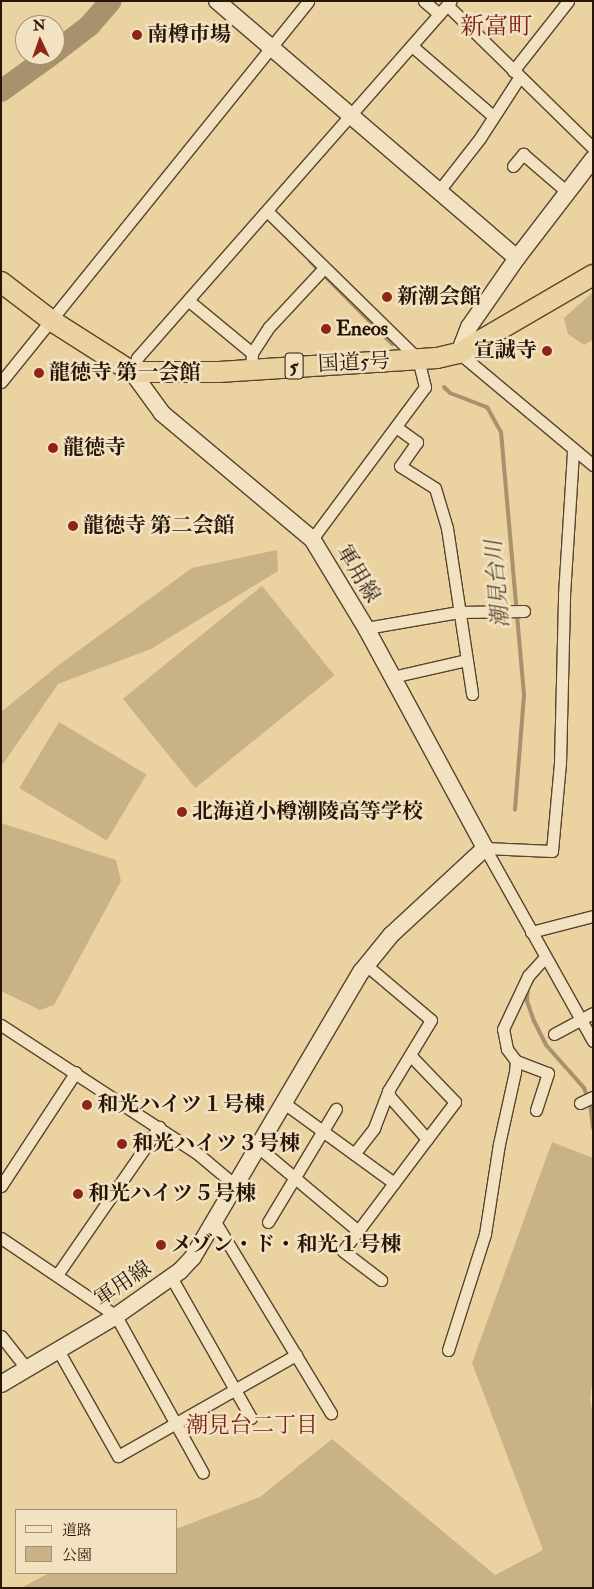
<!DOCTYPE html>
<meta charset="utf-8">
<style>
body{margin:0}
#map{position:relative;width:594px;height:1589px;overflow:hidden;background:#ebd2a1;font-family:"IM FELL Double Pica","Noto Serif JP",serif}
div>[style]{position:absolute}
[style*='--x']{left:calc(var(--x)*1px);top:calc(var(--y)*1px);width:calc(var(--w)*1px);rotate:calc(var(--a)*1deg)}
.green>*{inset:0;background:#cab287;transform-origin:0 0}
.stream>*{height:4px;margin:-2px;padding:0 2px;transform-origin:2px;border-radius:2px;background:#a8926d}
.river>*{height:22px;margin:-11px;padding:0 11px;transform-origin:11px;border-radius:11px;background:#a8926d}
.roads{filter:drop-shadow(1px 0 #58442e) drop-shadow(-1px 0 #58442e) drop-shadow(0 1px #58442e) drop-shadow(0 -1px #58442e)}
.street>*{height:11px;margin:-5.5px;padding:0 5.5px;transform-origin:5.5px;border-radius:5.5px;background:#f2e2c2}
.secondary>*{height:16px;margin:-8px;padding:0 8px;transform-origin:8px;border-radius:8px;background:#f2e2c2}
.highway>*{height:20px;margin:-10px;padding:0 10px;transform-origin:10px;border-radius:10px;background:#ebd2a1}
.dots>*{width:14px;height:14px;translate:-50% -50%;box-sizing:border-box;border:2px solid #f2e2c2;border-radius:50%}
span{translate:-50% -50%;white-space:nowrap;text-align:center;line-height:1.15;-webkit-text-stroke:5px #f2e2c2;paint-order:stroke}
.shield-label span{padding:1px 4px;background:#f2e2c2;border:1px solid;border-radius:4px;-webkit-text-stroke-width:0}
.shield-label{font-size:20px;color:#271507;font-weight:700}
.poi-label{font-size:21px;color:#271507;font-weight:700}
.left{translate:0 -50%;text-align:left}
.right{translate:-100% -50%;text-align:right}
.street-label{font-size:21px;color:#271507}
.water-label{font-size:22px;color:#5b4730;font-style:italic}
.neighbourhood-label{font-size:22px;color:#7a1f14}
.quarter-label{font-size:24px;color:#7a1f14}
.frame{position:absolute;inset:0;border:2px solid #271507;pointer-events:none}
.legend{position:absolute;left:15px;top:1509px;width:162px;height:65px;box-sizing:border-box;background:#f2e2c2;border:1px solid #a19077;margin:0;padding:6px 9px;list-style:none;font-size:15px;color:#271507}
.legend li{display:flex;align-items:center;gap:10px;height:25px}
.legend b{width:25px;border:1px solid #a19077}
.north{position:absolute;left:15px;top:15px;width:50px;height:50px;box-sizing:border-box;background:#f2e2c2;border:1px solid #a19077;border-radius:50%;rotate:357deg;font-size:14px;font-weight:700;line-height:20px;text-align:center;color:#271507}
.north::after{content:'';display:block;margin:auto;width:18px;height:22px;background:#8f2418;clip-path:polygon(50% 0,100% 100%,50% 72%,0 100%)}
</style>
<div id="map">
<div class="green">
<div style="clip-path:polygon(593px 292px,593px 340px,584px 345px,568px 334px,564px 318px)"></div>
<div style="clip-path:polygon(277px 550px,278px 571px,151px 649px,58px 684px,1px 767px,1px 712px,60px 664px,192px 568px)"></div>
<div style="left:262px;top:586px;width:115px;height:179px;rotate:51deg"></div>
<div style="left:59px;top:722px;width:102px;height:77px;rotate:31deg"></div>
<div style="clip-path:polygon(1px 823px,116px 860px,121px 881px,54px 1005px,40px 1010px,1px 991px)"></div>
<div style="clip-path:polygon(552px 1142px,593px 1158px,593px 1378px,590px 1399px,593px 1416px,593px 1588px,21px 1588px,49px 1573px,176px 1573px,176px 1529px,260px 1497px,332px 1439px,495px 1575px,543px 1550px,472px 1363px)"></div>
</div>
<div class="stream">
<div style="--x:310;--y:261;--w:117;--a:45.3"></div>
<div style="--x:444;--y:387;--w:8;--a:45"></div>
<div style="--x:450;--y:393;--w:40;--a:21"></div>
<div style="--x:487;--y:407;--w:29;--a:61"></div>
<div style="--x:501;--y:432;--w:264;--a:85"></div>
<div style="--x:524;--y:695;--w:115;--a:94.5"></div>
<div style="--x:528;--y:986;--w:15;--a:94"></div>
<div style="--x:527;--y:1001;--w:21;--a:71"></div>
<div style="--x:534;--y:1021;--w:27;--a:63"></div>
<div style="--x:546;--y:1045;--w:57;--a:48.5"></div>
<div style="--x:584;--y:1088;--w:16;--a:68"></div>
<div style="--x:590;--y:1103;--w:25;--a:83"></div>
</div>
<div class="river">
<div style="--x:55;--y:52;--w:43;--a:-37.4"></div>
<div style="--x:89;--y:26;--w:33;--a:-49"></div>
<div style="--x:1;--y:91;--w:62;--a:-35.8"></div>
</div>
<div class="roads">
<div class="street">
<div style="--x:424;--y:1;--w:20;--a:41"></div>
<div style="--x:447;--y:5;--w:204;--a:44.4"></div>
<div style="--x:412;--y:46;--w:108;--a:40.9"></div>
<div style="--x:513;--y:71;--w:89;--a:-51.8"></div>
<div style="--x:513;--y:166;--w:16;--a:-50"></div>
<div style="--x:523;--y:154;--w:58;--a:40.8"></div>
<div style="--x:438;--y:192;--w:68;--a:-52.1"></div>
<div style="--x:480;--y:138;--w:72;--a:-57"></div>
<div style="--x:267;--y:211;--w:211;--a:44.4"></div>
<div style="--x:418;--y:359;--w:29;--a:76"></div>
<div style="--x:425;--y:387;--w:189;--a:126.6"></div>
<div style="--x:189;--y:301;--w:82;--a:39.5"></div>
<div style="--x:459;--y:353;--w:175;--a:39.9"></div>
<div style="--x:251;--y:368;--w:15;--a:-86"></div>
<div style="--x:252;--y:353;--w:31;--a:-57"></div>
<div style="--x:269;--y:327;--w:81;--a:-47"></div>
<div style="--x:132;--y:372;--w:15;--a:-70"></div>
<div style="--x:137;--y:358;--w:475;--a:-48.7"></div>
<div style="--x:1;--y:382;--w:489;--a:-51.1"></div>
<div style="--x:396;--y:427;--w:26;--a:36"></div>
<div style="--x:417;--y:442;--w:29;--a:125"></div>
<div style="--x:400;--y:466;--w:41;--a:32.2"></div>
<div style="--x:435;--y:488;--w:42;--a:73.3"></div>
<div style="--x:447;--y:528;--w:168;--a:81.4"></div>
<div style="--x:366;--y:628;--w:94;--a:-9.8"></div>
<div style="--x:459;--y:612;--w:65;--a:-0.9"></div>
<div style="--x:392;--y:677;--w:76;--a:-12.9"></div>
<div style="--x:485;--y:848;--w:67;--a:2.6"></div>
<div style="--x:552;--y:851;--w:88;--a:-84.8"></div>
<div style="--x:560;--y:763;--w:168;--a:-88.6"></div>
<div style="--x:564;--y:595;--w:145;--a:-86.4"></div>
<div style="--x:485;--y:848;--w:221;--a:60.8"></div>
<div style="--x:531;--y:932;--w:64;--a:-14.5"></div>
<div style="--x:366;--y:965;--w:85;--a:40.2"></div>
<div style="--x:431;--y:1020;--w:83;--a:121.2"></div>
<div style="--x:388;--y:1091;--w:6;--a:72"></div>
<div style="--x:390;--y:1097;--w:56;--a:48.6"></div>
<div style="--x:427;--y:1139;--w:140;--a:126.9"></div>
<div style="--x:343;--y:1251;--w:48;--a:37.3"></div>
<div style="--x:1;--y:1025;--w:235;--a:33.2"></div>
<div style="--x:198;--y:1154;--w:48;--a:40"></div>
<div style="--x:554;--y:1034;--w:44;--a:-28.3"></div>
<div style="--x:410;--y:1055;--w:65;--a:46.2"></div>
<div style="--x:455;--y:1102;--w:46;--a:127.1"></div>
<div style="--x:516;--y:1061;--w:34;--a:21"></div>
<div style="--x:548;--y:1073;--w:39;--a:108"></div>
<div style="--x:284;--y:1103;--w:136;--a:36"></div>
<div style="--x:580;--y:1103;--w:14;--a:-25"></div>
<div style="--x:258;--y:1147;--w:131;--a:40"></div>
<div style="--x:354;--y:1154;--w:33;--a:-52"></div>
<div style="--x:374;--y:1128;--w:40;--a:-69"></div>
<div style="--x:1;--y:1186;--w:136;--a:-56.7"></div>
<div style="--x:214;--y:1220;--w:226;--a:58.8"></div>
<div style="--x:268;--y:1222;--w:132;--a:-59"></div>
<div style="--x:1;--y:1238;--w:139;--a:34.1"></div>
<div style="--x:116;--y:1316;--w:179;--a:61"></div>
<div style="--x:57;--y:1275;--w:180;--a:-55.4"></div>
<div style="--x:171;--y:1277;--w:162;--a:60.4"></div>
<div style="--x:1;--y:1336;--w:42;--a:51.8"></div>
<div style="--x:58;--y:1350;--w:122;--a:60.5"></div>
<div style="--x:118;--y:1456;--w:205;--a:-29.6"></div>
<div style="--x:448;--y:1350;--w:122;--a:-72.3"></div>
<div style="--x:485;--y:1234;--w:91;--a:-81.2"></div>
<div style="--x:499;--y:1144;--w:74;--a:-77.5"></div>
<div style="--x:515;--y:1072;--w:11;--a:-85"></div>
<div style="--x:516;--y:1061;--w:15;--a:-127"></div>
<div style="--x:507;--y:1049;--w:20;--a:-101"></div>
<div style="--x:503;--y:1029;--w:59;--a:-64.7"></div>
<div style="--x:528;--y:976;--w:25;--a:-48"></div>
</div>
<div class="secondary">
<div style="--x:217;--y:1;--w:395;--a:40.6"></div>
<div style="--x:459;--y:353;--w:28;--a:-69"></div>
<div style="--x:469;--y:327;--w:84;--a:-55.2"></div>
<div style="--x:517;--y:258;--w:125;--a:-52.5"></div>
<div style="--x:1;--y:1384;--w:134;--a:-30.6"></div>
<div style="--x:116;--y:1316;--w:78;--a:-35.1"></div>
<div style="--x:180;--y:1271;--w:19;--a:-47"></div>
<div style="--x:193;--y:1257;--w:331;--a:-59.5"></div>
<div style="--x:361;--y:972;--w:48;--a:-51"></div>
<div style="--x:391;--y:935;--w:128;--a:-42.8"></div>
<div style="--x:485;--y:848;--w:250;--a:-118.4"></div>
<div style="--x:366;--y:628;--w:104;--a:-121.2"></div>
<div style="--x:312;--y:539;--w:196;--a:-140"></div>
<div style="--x:162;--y:413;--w:51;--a:-126.2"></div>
</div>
<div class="highway">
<div style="--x:1;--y:282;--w:64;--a:37.4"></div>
<div style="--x:52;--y:321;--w:95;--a:32.5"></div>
<div style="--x:132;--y:372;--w:87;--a:0"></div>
<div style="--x:219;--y:372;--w:218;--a:-3.7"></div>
<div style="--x:437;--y:358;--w:23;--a:-13"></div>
<div style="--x:459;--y:353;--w:155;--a:-30.2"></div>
</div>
</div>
<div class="dots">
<div style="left:137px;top:35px;background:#8f2418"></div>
<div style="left:387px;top:297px;background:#8f2418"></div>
<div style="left:326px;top:329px;background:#8f2418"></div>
<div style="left:547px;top:351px;background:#8f2418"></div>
<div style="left:39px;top:373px;background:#8f2418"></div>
<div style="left:53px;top:448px;background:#8f2418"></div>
<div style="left:73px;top:526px;background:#8f2418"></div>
<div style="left:182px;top:812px;background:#8f2418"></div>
<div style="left:87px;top:1105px;background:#8f2418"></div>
<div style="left:122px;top:1144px;background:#8f2418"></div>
<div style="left:78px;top:1194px;background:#8f2418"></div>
<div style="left:161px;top:1245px;background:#8f2418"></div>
</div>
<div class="shield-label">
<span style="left:294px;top:366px">5</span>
</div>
<div class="poi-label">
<span class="left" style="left:147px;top:35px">南樽市場</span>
<span class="left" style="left:397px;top:297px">新潮会館</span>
<span class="left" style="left:336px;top:329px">Eneos</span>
<span class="right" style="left:537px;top:351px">宣誠寺</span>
<span class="left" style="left:49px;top:373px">龍徳寺 第一会館</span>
<span class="left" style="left:63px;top:448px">龍徳寺</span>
<span class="left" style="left:83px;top:526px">龍徳寺 第二会館</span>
<span class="left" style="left:192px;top:812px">北海道小樽潮陵高等学校</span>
<span class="left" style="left:97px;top:1105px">和光ハイツ１号棟</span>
<span class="left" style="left:132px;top:1144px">和光ハイツ３号棟</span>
<span class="left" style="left:88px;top:1194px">和光ハイツ５号棟</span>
<span class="left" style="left:171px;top:1245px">メゾン・ド・和光１号棟</span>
</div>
<div class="street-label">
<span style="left:354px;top:363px;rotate:-3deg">国道5号</span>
<span style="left:358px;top:574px;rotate:59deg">軍用線</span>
<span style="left:123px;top:1284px;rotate:-34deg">軍用線</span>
</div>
<div class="water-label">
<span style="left:498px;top:584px;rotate:-95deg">潮見台川</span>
</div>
<div class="neighbourhood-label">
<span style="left:252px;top:1426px">潮見台二丁目</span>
</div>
<div class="quarter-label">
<span style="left:496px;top:27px">新富町</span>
</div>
<div class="frame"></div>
<ul class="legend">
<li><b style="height:6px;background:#f2e2c2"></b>道路</li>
<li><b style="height:14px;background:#cab287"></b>公園</li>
</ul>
<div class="north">N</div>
</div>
